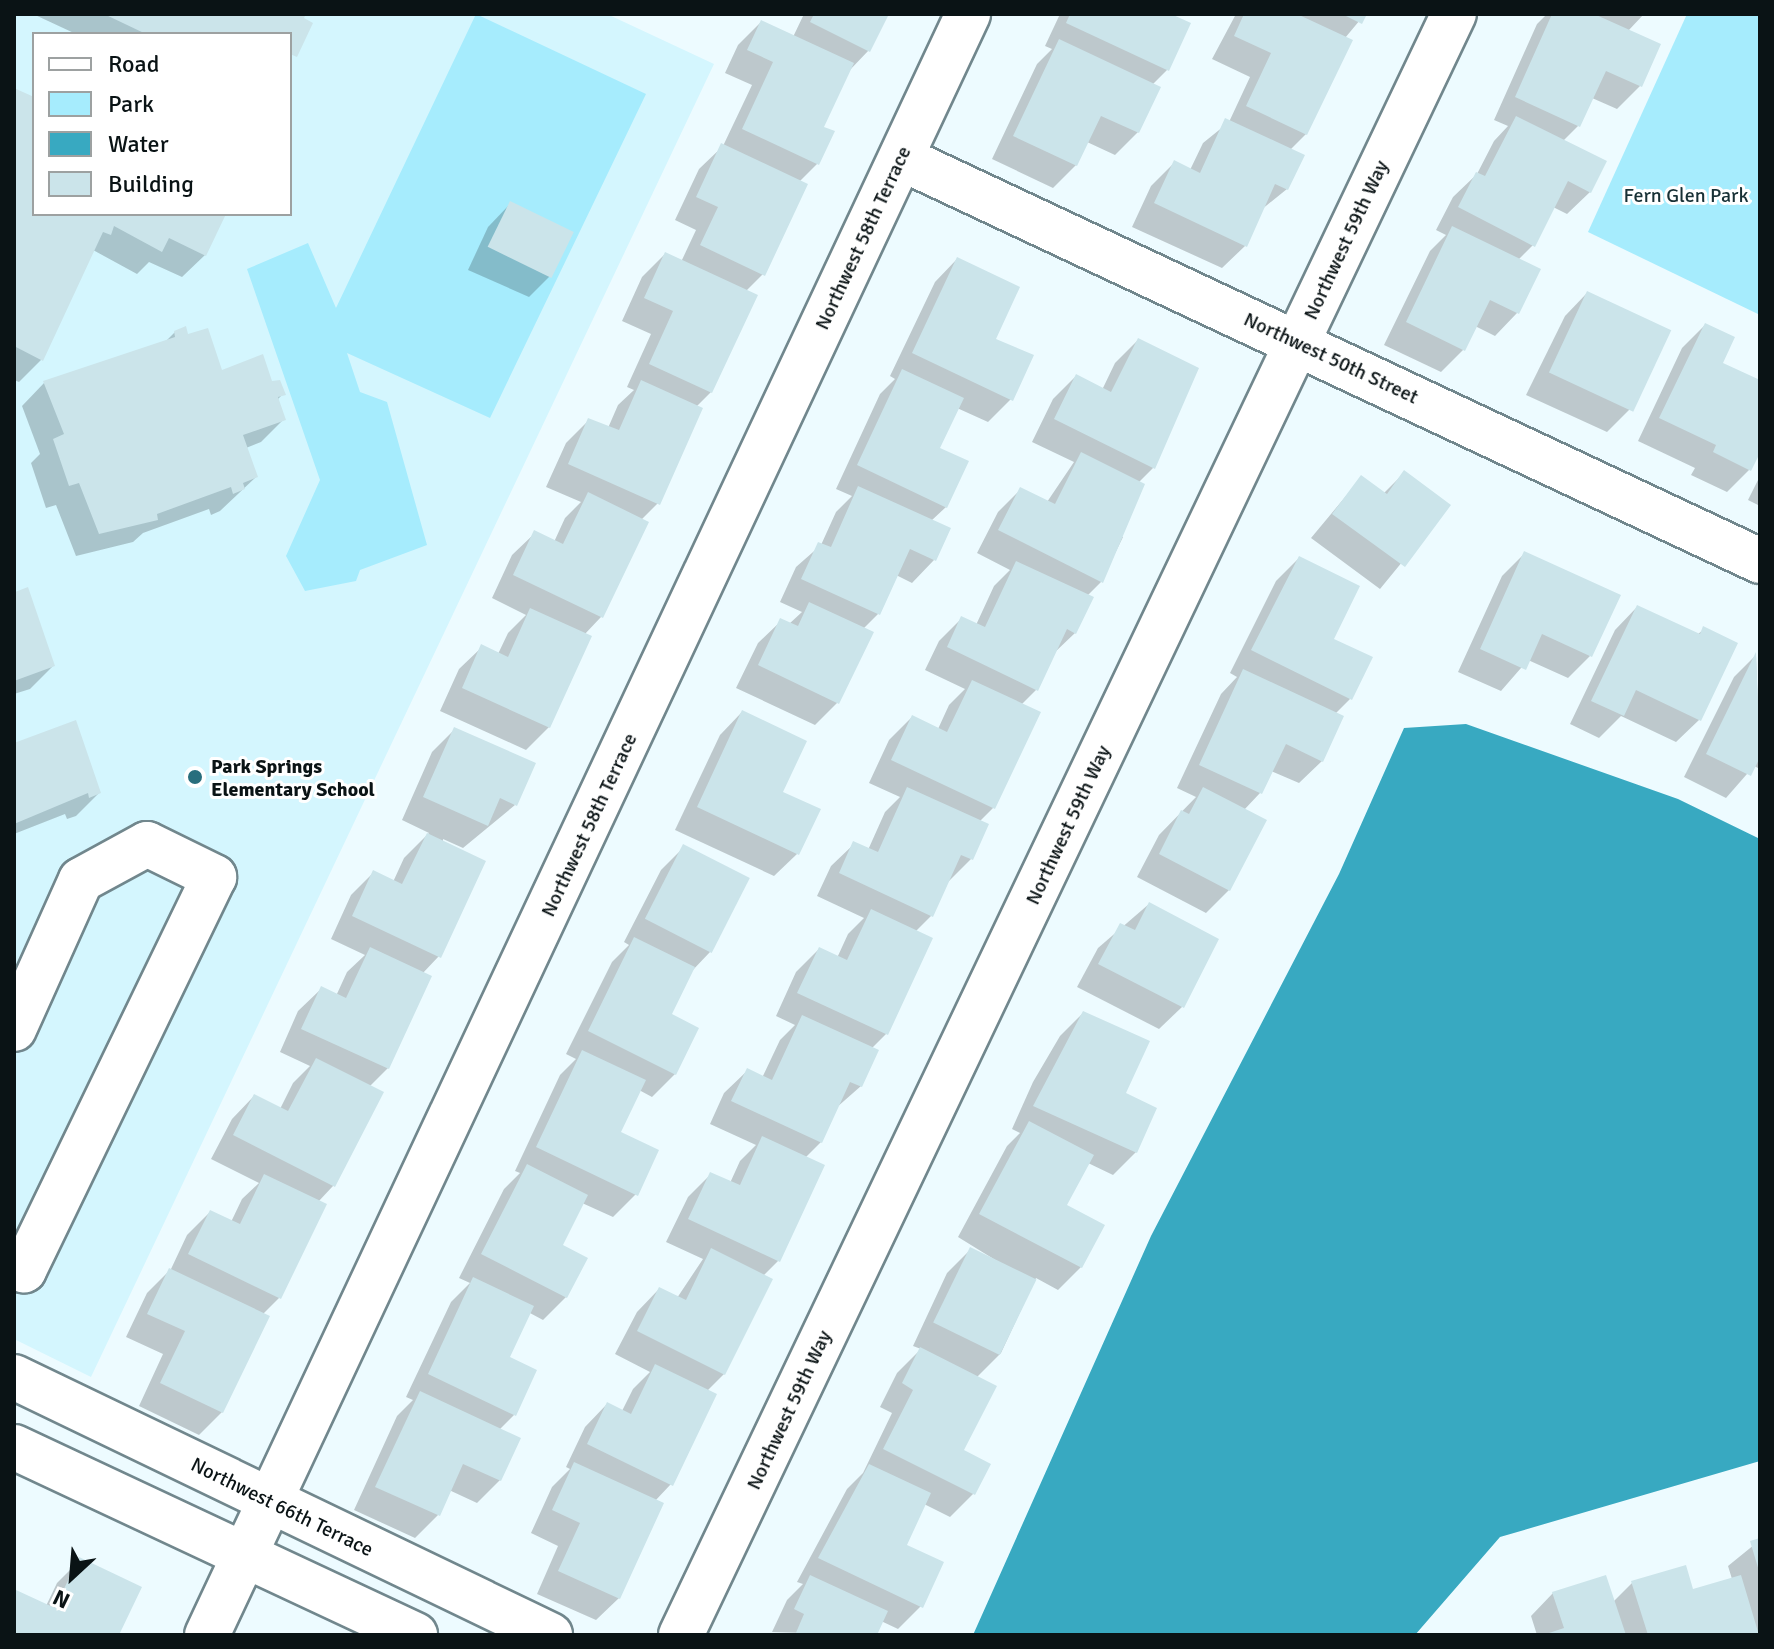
<!DOCTYPE html>
<style>
body{margin:0}
#map{position:relative;width:1774px;height:1649px;overflow:hidden;background:#edfbff;font-family:Signika,sans-serif}
div>[style]{position:absolute}
[style*='--x']{left:calc(var(--x)*1px);top:calc(var(--y)*1px);width:calc(var(--w)*1px);rotate:calc(var(--a)*1deg)}
.built>*{inset:0;background:#d4f6fe}
.green>*{inset:0;background:#a6ecfd}
.water>*{inset:0;background:#38a9c1}
.shadow>*{inset:0;background:#0003}
.building>*{inset:0;background:#cbe4ea;transform-origin:0 0}
.roads{filter:drop-shadow(2px 0 #71878d) drop-shadow(-2px 0 #71878d) drop-shadow(0 2px #71878d) drop-shadow(0 -2px #71878d)}
.minor>*{height:44px;margin:-22px;padding:0 22px;transform-origin:22px;border-radius:22px;background:#fff}
.dots>*{width:22px;height:22px;translate:-50% -50%;box-sizing:border-box;border:4px solid #fff;border-radius:50%}
span{translate:-50% -50%;white-space:nowrap;text-align:center;line-height:1.15;-webkit-text-stroke:6px #fff;paint-order:stroke}
.park-label{font-size:20px;color:#183136}
.street-label{font-size:20px;color:#0a1315}
.poi-label{font-size:20px;color:#0a1315;font-weight:700}
.left{translate:0 -50%;text-align:left}
.frame{position:absolute;inset:0;border:16px solid #0a1315;pointer-events:none}
.legend{position:absolute;left:32px;top:32px;width:260px;height:184px;box-sizing:border-box;background:#fff;border:2px solid #9da1a1;margin:0;padding:10px 14px;list-style:none;font-size:24px;color:#0a1315}
.legend li{display:flex;align-items:center;gap:16px;height:40px}
.legend b{width:40px;border:2px solid #9da1a1}
.north{position:absolute;left:32px;top:1537px;width:80px;height:80px;-webkit-text-stroke:6px #fff;paint-order:stroke;rotate:206deg;font-size:22px;font-weight:700;line-height:32px;text-align:center;color:#0a1315}
.north::after{content:'';display:block;margin:auto;width:28px;height:36px;background:#0a1315;clip-path:polygon(50% 0,100% 100%,50% 72%,0 100%)}
</style>
<div id="map">
<div class="built">
<div style="clip-path:polygon(evenodd,14px 14px,607px 14px,714px 64px,91px 1377px,14px 1339px,14px 14px,34px 34px,290px 34px,290px 214px,34px 214px,34px 34px)"></div>
</div>
<div class="green">
<div style="clip-path:polygon(476px 14px,646px 94px,490px 418px,347px 353px,360px 392px,387px 402px,427px 545px,360px 570px,356px 581px,305px 591px,286px 556px,320px 480px,247px 269px,308px 243px,336px 308px)"></div>
<div style="clip-path:polygon(1687px 14px,1760px 14px,1760px 315px,1588px 232px)"></div>
</div>
<div class="water">
<div style="clip-path:polygon(1466px 724px,1678px 799px,1760px 839px,1760px 1461px,1500px 1537px,1415px 1635px,973px 1635px,1151px 1236px,1339px 874px,1404px 728px)"></div>
</div>
<div class="shadow">
<div style="clip-path:polygon(33px 14px,304px 14px,290px 62px,290px 34px,76px 34px)"></div>
<div style="clip-path:polygon(804px 14px,887px 14px,869px 50px,848px 72px,821px 128px,817px 164px,799px 182px,763px 274px,746px 291px,711px 392px,696px 407px,658px 503px,641px 520px,646px 523px,601px 617px,584px 635px,549px 727px,526px 750px,440px 711px,459px 669px,482px 647px,498px 654px,508px 633px,526px 615px,492px 598px,512px 555px,535px 533px,554px 542px,565px 518px,581px 502px,546px 487px,566px 443px,589px 420px,608px 428px,618px 405px,634px 390px,627px 387px,651px 334px,622px 321px,642px 277px,665px 254px,681px 262px,696px 230px,675px 220px,699px 169px,723px 146px,752px 85px,725px 73px,738px 45px,761px 22px,793px 37px)"></div>
<div style="clip-path:polygon(1060px 14px,1167px 14px,1167px 70px,1152px 85px,1138px 132px,1115px 155px,1087px 142px,1076px 165px,1053px 188px,992px 159px,1037px 64px,1052px 49px,1045px 46px)"></div>
<div style="clip-path:polygon(1236px 14px,1365px 14px,1345px 38px,1306px 134px,1290px 150px,1287px 189px,1261px 210px,1245px 246px,1222px 268px,1132px 227px,1151px 186px,1174px 163px,1190px 170px,1203px 143px,1229px 122px,1250px 77px,1212px 59px)"></div>
<div style="clip-path:polygon(1547px 14px,1644px 14px,1628px 31px,1658px 45px,1640px 86px,1617px 109px,1592px 98px,1579px 125px,1563px 141px,1590px 192px,1567px 214px,1553px 207px,1533px 245px,1518px 260px,1517px 313px,1495px 336px,1475px 326px,1464px 349px,1441px 372px,1384px 345px,1430px 251px,1446px 235px,1436px 230px,1453px 197px,1477px 174px,1494px 141px,1508px 126px,1494px 120px,1537px 24px)"></div>
<div style="clip-path:polygon(14px 89px,34px 99px,34px 214px,224px 214px,205px 255px,182px 277px,149px 262px,137px 274px,93px 250px,41px 360px,19px 382px,14px 380px)"></div>
<div style="clip-path:polygon(510px 204px,552px 274px,529px 297px,468px 270px,488px 227px)"></div>
<div style="clip-path:polygon(957px 259px,994px 340px,1011px 399px,988px 422px,957px 408px,937px 449px,946px 507px,931px 521px,934px 560px,912px 583px,896px 575px,878px 614px,863px 629px,837px 703px,815px 725px,736px 688px,758px 643px,781px 621px,789px 624px,802px 612px,780px 602px,796px 567px,821px 545px,836px 512px,852px 496px,836px 489px,880px 394px,895px 379px,890px 376px,935px 282px)"></div>
<div style="clip-path:polygon(1587px 293px,1630px 409px,1607px 432px,1526px 395px,1565px 316px)"></div>
<div style="clip-path:polygon(1705px 325px,1720px 364px,1760px 383px,1760px 448px,1750px 469px,1727px 492px,1691px 475px,1695px 468px,1638px 441px,1682px 348px)"></div>
<div style="clip-path:polygon(175px 332px,187px 337px,221px 372px,271px 383px,283px 394px,277px 400px,284px 419px,261px 442px,246px 448px,256px 477px,220px 511px,211px 515px,209px 509px,143px 533px,133px 542px,76px 556px,56px 505px,46px 508px,31px 463px,40px 454px,22px 406px,44px 383px,165px 342px)"></div>
<div style="clip-path:polygon(1138px 340px,1153px 468px,1138px 483px,1117px 534px,1123px 537px,1101px 582px,1087px 596px,1075px 633px,1053px 654px,1037px 689px,1021px 705px,993px 808px,979px 822px,971px 859px,948px 882px,931px 916px,915px 932px,886px 1034px,871px 1049px,861px 1086px,836px 1108px,821px 1142px,805px 1158px,822px 1166px,778px 1261px,763px 1276px,724px 1374px,707px 1391px,671px 1484px,655px 1501px,619px 1598px,596px 1620px,537px 1594px,558px 1546px,531px 1533px,552px 1487px,570px 1469px,566px 1467px,585px 1427px,607px 1404px,622px 1411px,633px 1389px,650px 1372px,615px 1354px,637px 1312px,659px 1289px,677px 1298px,703px 1259px,666px 1242px,688px 1197px,711px 1174px,730px 1183px,740px 1161px,756px 1145px,710px 1124px,724px 1093px,747px 1071px,762px 1078px,780px 1040px,795px 1025px,776px 1016px,796px 972px,819px 949px,837px 958px,848px 934px,864px 918px,817px 896px,831px 866px,854px 844px,868px 850px,885px 812px,900px 797px,869px 783px,889px 740px,912px 717px,938px 729px,949px 705px,965px 689px,925px 670px,939px 641px,962px 618px,976px 625px,994px 586px,1010px 570px,977px 553px,998px 512px,1021px 489px,1047px 502px,1074px 462px,1032px 442px,1053px 399px,1076px 376px,1102px 390px,1115px 363px)"></div>
<div style="clip-path:polygon(1404px 473px,1448px 506px,1380px 589px,1311px 538px,1361px 478px,1383px 494px)"></div>
<div style="clip-path:polygon(1760px 476px,1760px 506px,1748px 500px)"></div>
<div style="clip-path:polygon(1525px 553px,1590px 656px,1568px 678px,1528px 660px,1501px 691px,1458px 672px,1502px 576px)"></div>
<div style="clip-path:polygon(1299px 558px,1350px 699px,1335px 714px,1322px 761px,1299px 783px,1271px 771px,1260px 793px,1244px 810px,1229px 890px,1206px 913px,1137px 877px,1159px 835px,1196px 797px,1177px 788px,1221px 694px,1237px 677px,1230px 673px,1276px 581px)"></div>
<div style="clip-path:polygon(16px 593px,53px 666px,30px 689px,14px 694px)"></div>
<div style="clip-path:polygon(1637px 607px,1697px 635px,1704px 629px,1699px 720px,1676px 742px,1621px 716px,1599px 738px,1570px 724px,1615px 630px)"></div>
<div style="clip-path:polygon(1756px 655px,1760px 769px,1754px 766px,1726px 798px,1684px 777px,1734px 677px)"></div>
<div style="clip-path:polygon(742px 712px,781px 793px,797px 854px,774px 876px,675px 830px,720px 735px)"></div>
<div style="clip-path:polygon(455px 729px,515px 805px,463px 848px,443px 839px,439px 956px,422px 974px,388px 1068px,369px 1087px,381px 1093px,333px 1186px,318px 1202px,279px 1298px,263px 1314px,222px 1412px,199px 1435px,139px 1406px,163px 1354px,126px 1337px,147px 1293px,171px 1269px,187px 1235px,210px 1212px,231px 1222px,242px 1199px,259px 1183px,211px 1159px,232px 1119px,254px 1096px,280px 1109px,293px 1083px,310px 1066px,280px 1052px,298px 1011px,321px 989px,336px 996px,347px 972px,365px 955px,331px 939px,351px 895px,373px 873px,393px 882px,404px 858px,429px 833px,402px 820px,432px 752px)"></div>
<div style="clip-path:polygon(14px 745px,99px 793px,76px 816px,67px 819px,65px 814px,14px 834px)"></div>
<div style="clip-path:polygon(684px 847px,710px 952px,691px 972px,669px 1015px,675px 1074px,652px 1097px,639px 1090px,619px 1132px,636px 1194px,613px 1217px,582px 1203px,560px 1245px,566px 1297px,543px 1320px,528px 1312px,507px 1358px,514px 1415px,499px 1430px,500px 1480px,477px 1503px,449px 1490px,438px 1515px,415px 1538px,354px 1510px,397px 1416px,413px 1400px,406px 1397px,451px 1302px,470px 1283px,459px 1278px,504px 1189px,520px 1173px,515px 1171px,560px 1075px,576px 1059px,566px 1054px,612px 962px,629px 945px,624px 942px,661px 870px)"></div>
<div style="clip-path:polygon(1149px 904px,1182px 1007px,1159px 1029px,1077px 987px,1098px 948px)"></div>
<div style="clip-path:polygon(1083px 1013px,1123px 1094px,1136px 1152px,1113px 1175px,1088px 1163px,1064px 1206px,1081px 1267px,1058px 1290px,1036px 1278px,1001px 1353px,976px 1378px,961px 1451px,988px 1465px,973px 1494px,950px 1517px,924px 1504px,904px 1546px,921px 1606px,898px 1629px,881px 1621px,875px 1635px,772px 1632px,787px 1600px,803px 1584px,797px 1582px,847px 1489px,863px 1473px,892px 1413px,880px 1407px,897px 1373px,921px 1349px,913px 1346px,947px 1273px,970px 1250px,1005px 1266px,958px 1237px,1007px 1146px,1020px 1133px,1012px 1129px,1033px 1082px,1060px 1036px)"></div>
<div style="clip-path:polygon(1760px 1540px,1760px 1635px,1537px 1635px,1531px 1616px,1553px 1593px,1613px 1602px,1632px 1583px,1692px 1591px,1732px 1579px,1728px 1566px)"></div>
<div style="clip-path:polygon(80px 1560px,117px 1635px,14px 1635px,14px 1595px,46px 1606px,57px 1583px)"></div>
</div>
<div class="building">
<div style="clip-path:polygon(104px 14px,306px 14px,304px 18px,313px 23px,297px 57px,290px 54px,290px 34px,146px 34px)"></div>
<div style="clip-path:polygon(814px 14px,889px 14px,870px 52px,810px 22px)"></div>
<div style="clip-path:polygon(1070px 14px,1171px 14px,1191px 23px,1169px 71px,1066px 23px)"></div>
<div style="clip-path:polygon(1244px 14px,1297px 14px,1353px 40px,1307px 135px,1246px 106px,1271px 53px,1234px 36px)"></div>
<div style="clip-path:polygon(1342px 14px,1367px 14px,1362px 24px)"></div>
<div style="clip-path:polygon(1552px 14px,1594px 14px,1661px 44px,1642px 87px,1606px 71px,1580px 127px,1515px 97px)"></div>
<div style="clip-path:polygon(761px 20px,854px 63px,824px 127px,835px 131px,819px 165px,742px 129px,773px 62px,747px 50px)"></div>
<div style="clip-path:polygon(1059px 39px,1161px 87px,1139px 133px,1101px 116px,1077px 166px,1013px 136px)"></div>
<div style="clip-path:polygon(14px 88px,34px 97px,34px 214px,226px 214px,206px 256px,169px 238px,162px 252px,114px 226px,111px 235px,103px 232px,43px 361px,14px 346px)"></div>
<div style="clip-path:polygon(1516px 116px,1607px 161px,1591px 193px,1568px 181px,1535px 247px,1458px 207px,1476px 172px,1485px 176px)"></div>
<div style="clip-path:polygon(1225px 118px,1305px 155px,1288px 190px,1275px 184px,1247px 247px,1154px 203px,1174px 160px,1200px 173px)"></div>
<div style="clip-path:polygon(721px 143px,808px 184px,765px 276px,700px 245px,718px 207px,696px 197px)"></div>
<div style="left:510px;top:201px;width:71px;height:51px;rotate:26deg"></div>
<div style="clip-path:polygon(1452px 226px,1541px 269px,1519px 314px,1490px 300px,1465px 351px,1406px 322px)"></div>
<div style="clip-path:polygon(665px 252px,758px 295px,712px 393px,649px 364px,673px 311px,644px 298px)"></div>
<div style="clip-path:polygon(957px 257px,1020px 287px,996px 339px,1034px 355px,1013px 401px,912px 353px)"></div>
<div style="left:1587px;top:291px;width:93px;height:90px;rotate:25deg"></div>
<div style="clip-path:polygon(1705px 323px,1735px 337px,1723px 363px,1760px 380px,1760px 453px,1751px 471px,1713px 452px,1716px 445px,1659px 418px)"></div>
<div style="clip-path:polygon(186px 326px,188px 334px,208px 328px,222px 370px,263px 354px,272px 381px,280px 380px,286px 395px,278px 397px,286px 420px,243px 435px,258px 477px,243px 483px,245px 489px,233px 494px,231px 487px,157px 514px,158px 520px,99px 534px,79px 483px,69px 486px,53px 439px,64px 434px,43px 381px,175px 337px,174px 331px)"></div>
<div style="clip-path:polygon(1138px 338px,1199px 368px,1155px 469px,1054px 419px,1076px 374px,1111px 392px)"></div>
<div style="clip-path:polygon(902px 369px,964px 398px,940px 448px,969px 461px,947px 508px,857px 465px)"></div>
<div style="clip-path:polygon(641px 380px,703px 408px,660px 505px,568px 464px,588px 418px,619px 430px)"></div>
<div style="clip-path:polygon(1081px 452px,1145px 484px,1103px 583px,998px 530px,1020px 487px,1055px 504px)"></div>
<div style="clip-path:polygon(1404px 470px,1451px 505px,1405px 567px,1332px 514px,1361px 475px,1387px 494px)"></div>
<div style="clip-path:polygon(858px 486px,951px 528px,936px 561px,910px 549px,880px 615px,801px 579px,818px 542px,831px 547px)"></div>
<div style="clip-path:polygon(588px 492px,649px 522px,603px 618px,513px 575px,534px 530px,563px 544px)"></div>
<div style="clip-path:polygon(1524px 551px,1621px 595px,1592px 657px,1542px 634px,1526px 670px,1480px 649px)"></div>
<div style="clip-path:polygon(1299px 556px,1360px 586px,1334px 639px,1373px 657px,1352px 700px,1251px 650px)"></div>
<div style="clip-path:polygon(1016px 561px,1094px 597px,1076px 634px,1067px 629px,1038px 691px,947px 647px,961px 616px,985px 627px)"></div>
<div style="clip-path:polygon(28px 587px,55px 666px,14px 681px,14px 599px,15px 592px)"></div>
<div style="clip-path:polygon(809px 602px,874px 632px,839px 704px,758px 665px,780px 618px,798px 626px)"></div>
<div style="clip-path:polygon(1637px 605px,1700px 634px,1703px 626px,1738px 643px,1701px 721px,1636px 690px,1624px 716px,1591px 701px)"></div>
<div style="clip-path:polygon(530px 608px,592px 636px,550px 728px,462px 688px,481px 644px,508px 657px)"></div>
<div style="clip-path:polygon(1756px 652px,1760px 757px,1751px 776px,1706px 754px)"></div>
<div style="clip-path:polygon(1243px 669px,1344px 716px,1323px 762px,1286px 744px,1262px 794px,1199px 765px)"></div>
<div style="clip-path:polygon(972px 680px,1041px 712px,995px 809px,891px 760px,912px 715px,947px 732px)"></div>
<div style="clip-path:polygon(742px 710px,807px 741px,783px 792px,821px 809px,799px 855px,697px 807px)"></div>
<div style="clip-path:polygon(76px 720px,101px 793px,89px 798px,88px 793px,14px 824px,14px 743px)"></div>
<div style="clip-path:polygon(454px 727px,536px 763px,517px 806px,500px 798px,488px 826px,423px 797px)"></div>
<div style="clip-path:polygon(907px 787px,989px 824px,973px 860px,961px 855px,933px 917px,839px 873px,853px 841px,878px 852px)"></div>
<div style="clip-path:polygon(1203px 787px,1267px 820px,1230px 891px,1159px 854px,1181px 810px,1189px 814px)"></div>
<div style="clip-path:polygon(427px 833px,486px 861px,441px 958px,352px 916px,373px 870px,402px 884px)"></div>
<div style="left:683px;top:844px;width:75px;height:84px;rotate:27deg"></div>
<div style="clip-path:polygon(1149px 902px,1219px 939px,1184px 1008px,1098px 964px,1120px 923px,1135px 930px)"></div>
<div style="clip-path:polygon(871px 909px,933px 938px,888px 1035px,797px 993px,819px 947px,847px 960px)"></div>
<div style="clip-path:polygon(634px 937px,695px 967px,672px 1014px,699px 1028px,676px 1075px,588px 1031px)"></div>
<div style="clip-path:polygon(370px 947px,432px 976px,389px 1069px,301px 1029px,321px 986px,346px 998px)"></div>
<div style="clip-path:polygon(1083px 1011px,1150px 1041px,1126px 1093px,1157px 1108px,1137px 1153px,1033px 1106px)"></div>
<div style="clip-path:polygon(802px 1015px,879px 1050px,862px 1087px,850px 1082px,822px 1143px,731px 1101px,747px 1068px,772px 1080px)"></div>
<div style="clip-path:polygon(582px 1050px,646px 1080px,621px 1132px,659px 1150px,638px 1196px,536px 1147px)"></div>
<div style="clip-path:polygon(316px 1058px,384px 1092px,335px 1187px,233px 1135px,254px 1094px,288px 1111px)"></div>
<div style="clip-path:polygon(1029px 1121px,1094px 1155px,1067px 1205px,1105px 1225px,1082px 1268px,979px 1214px)"></div>
<div style="clip-path:polygon(762px 1136px,825px 1165px,780px 1262px,688px 1219px,710px 1172px,740px 1185px)"></div>
<div style="clip-path:polygon(527px 1164px,588px 1195px,563px 1245px,588px 1258px,567px 1298px,481px 1254px)"></div>
<div style="clip-path:polygon(264px 1174px,327px 1204px,281px 1299px,188px 1254px,210px 1210px,240px 1224px)"></div>
<div style="left:970px;top:1247px;width:74px;height:84px;rotate:26deg"></div>
<div style="clip-path:polygon(711px 1248px,773px 1279px,725px 1375px,637px 1331px,659px 1287px,686px 1300px)"></div>
<div style="clip-path:polygon(169px 1268px,270px 1316px,223px 1413px,160px 1383px,185px 1331px,147px 1314px)"></div>
<div style="clip-path:polygon(473px 1277px,534px 1306px,510px 1357px,537px 1370px,516px 1416px,428px 1374px)"></div>
<div style="clip-path:polygon(920px 1347px,997px 1386px,964px 1450px,991px 1464px,975px 1495px,883px 1449px,913px 1390px,902px 1383px)"></div>
<div style="clip-path:polygon(655px 1364px,717px 1394px,673px 1486px,587px 1444px,607px 1402px,631px 1414px)"></div>
<div style="clip-path:polygon(420px 1391px,521px 1438px,501px 1481px,463px 1464px,440px 1516px,375px 1487px)"></div>
<div style="clip-path:polygon(574px 1462px,664px 1503px,620px 1599px,558px 1571px,580px 1523px,552px 1510px)"></div>
<div style="clip-path:polygon(869px 1464px,931px 1493px,907px 1545px,944px 1562px,923px 1608px,818px 1558px)"></div>
<div style="clip-path:polygon(1760px 1538px,1760px 1571px,1759px 1571px,1750px 1541px)"></div>
<div style="clip-path:polygon(79px 1557px,142px 1587px,119px 1635px,14px 1635px,16px 1590px,55px 1608px)"></div>
<div style="clip-path:polygon(1686px 1565px,1693px 1589px,1741px 1575px,1759px 1635px,1648px 1635px,1631px 1581px)"></div>
<div style="clip-path:polygon(810px 1575px,888px 1611px,877px 1635px,795px 1635px,804px 1614px,794px 1609px)"></div>
<div style="clip-path:polygon(1606px 1575px,1626px 1635px,1543px 1635px,1564px 1628px,1552px 1592px)"></div>
</div>
<div class="roads">
<div class="minor">
<div style="--x:901;--y:158;--w:949;--a:25.13"></div>
<div style="--x:14;--y:1029;--w:163;--a:-65.8"></div>
<div style="--x:81;--y:880;--w:75;--a:-28.6"></div>
<div style="--x:147;--y:844;--w:75;--a:26.2"></div>
<div style="--x:214;--y:877;--w:437;--a:115.8"></div>
<div style="--x:24;--y:1270;--w:11;--a:-153"></div>
<div style="--x:14;--y:1377;--w:595;--a:25.7"></div>
<div style="--x:14;--y:1447;--w:443;--a:25.1"></div>
<div style="--x:207;--y:1635;--w:1791;--a:-64.85"></div>
<div style="--x:681;--y:1635;--w:1796;--a:-64.51"></div>
</div>
</div>
<div class="dots">
<div style="left:195px;top:777px;background:#286e7d"></div>
</div>
<div class="park-label">
<span style="left:1686px;top:195px">Fern Glen Park</span>
</div>
<div class="street-label">
<span style="left:863px;top:238px;rotate:-65deg">Northwest 58th Terrace</span>
<span style="left:1346px;top:240px;rotate:-65deg">Northwest 59th Way</span>
<span style="left:1331px;top:358px;rotate:25deg">Northwest 50th Street</span>
<span style="left:589px;top:825px;rotate:-65deg">Northwest 58th Terrace</span>
<span style="left:1068px;top:825px;rotate:-65deg">Northwest 59th Way</span>
<span style="left:789px;top:1410px;rotate:-65deg">Northwest 59th Way</span>
<span style="left:282px;top:1507px;rotate:26deg">Northwest 66th Terrace</span>
</div>
<div class="poi-label">
<span class="left" style="left:211px;top:778px">Park Springs<br>Elementary School</span>
</div>
<div class="frame"></div>
<ul class="legend">
<li><b style="height:10px;background:#fff"></b>Road</li>
<li><b style="height:22px;background:#a6ecfd"></b>Park</li>
<li><b style="height:22px;background:#38a9c1"></b>Water</li>
<li><b style="height:22px;background:#cbe4ea"></b>Building</li>
</ul>
<div class="north">N</div>
</div>
